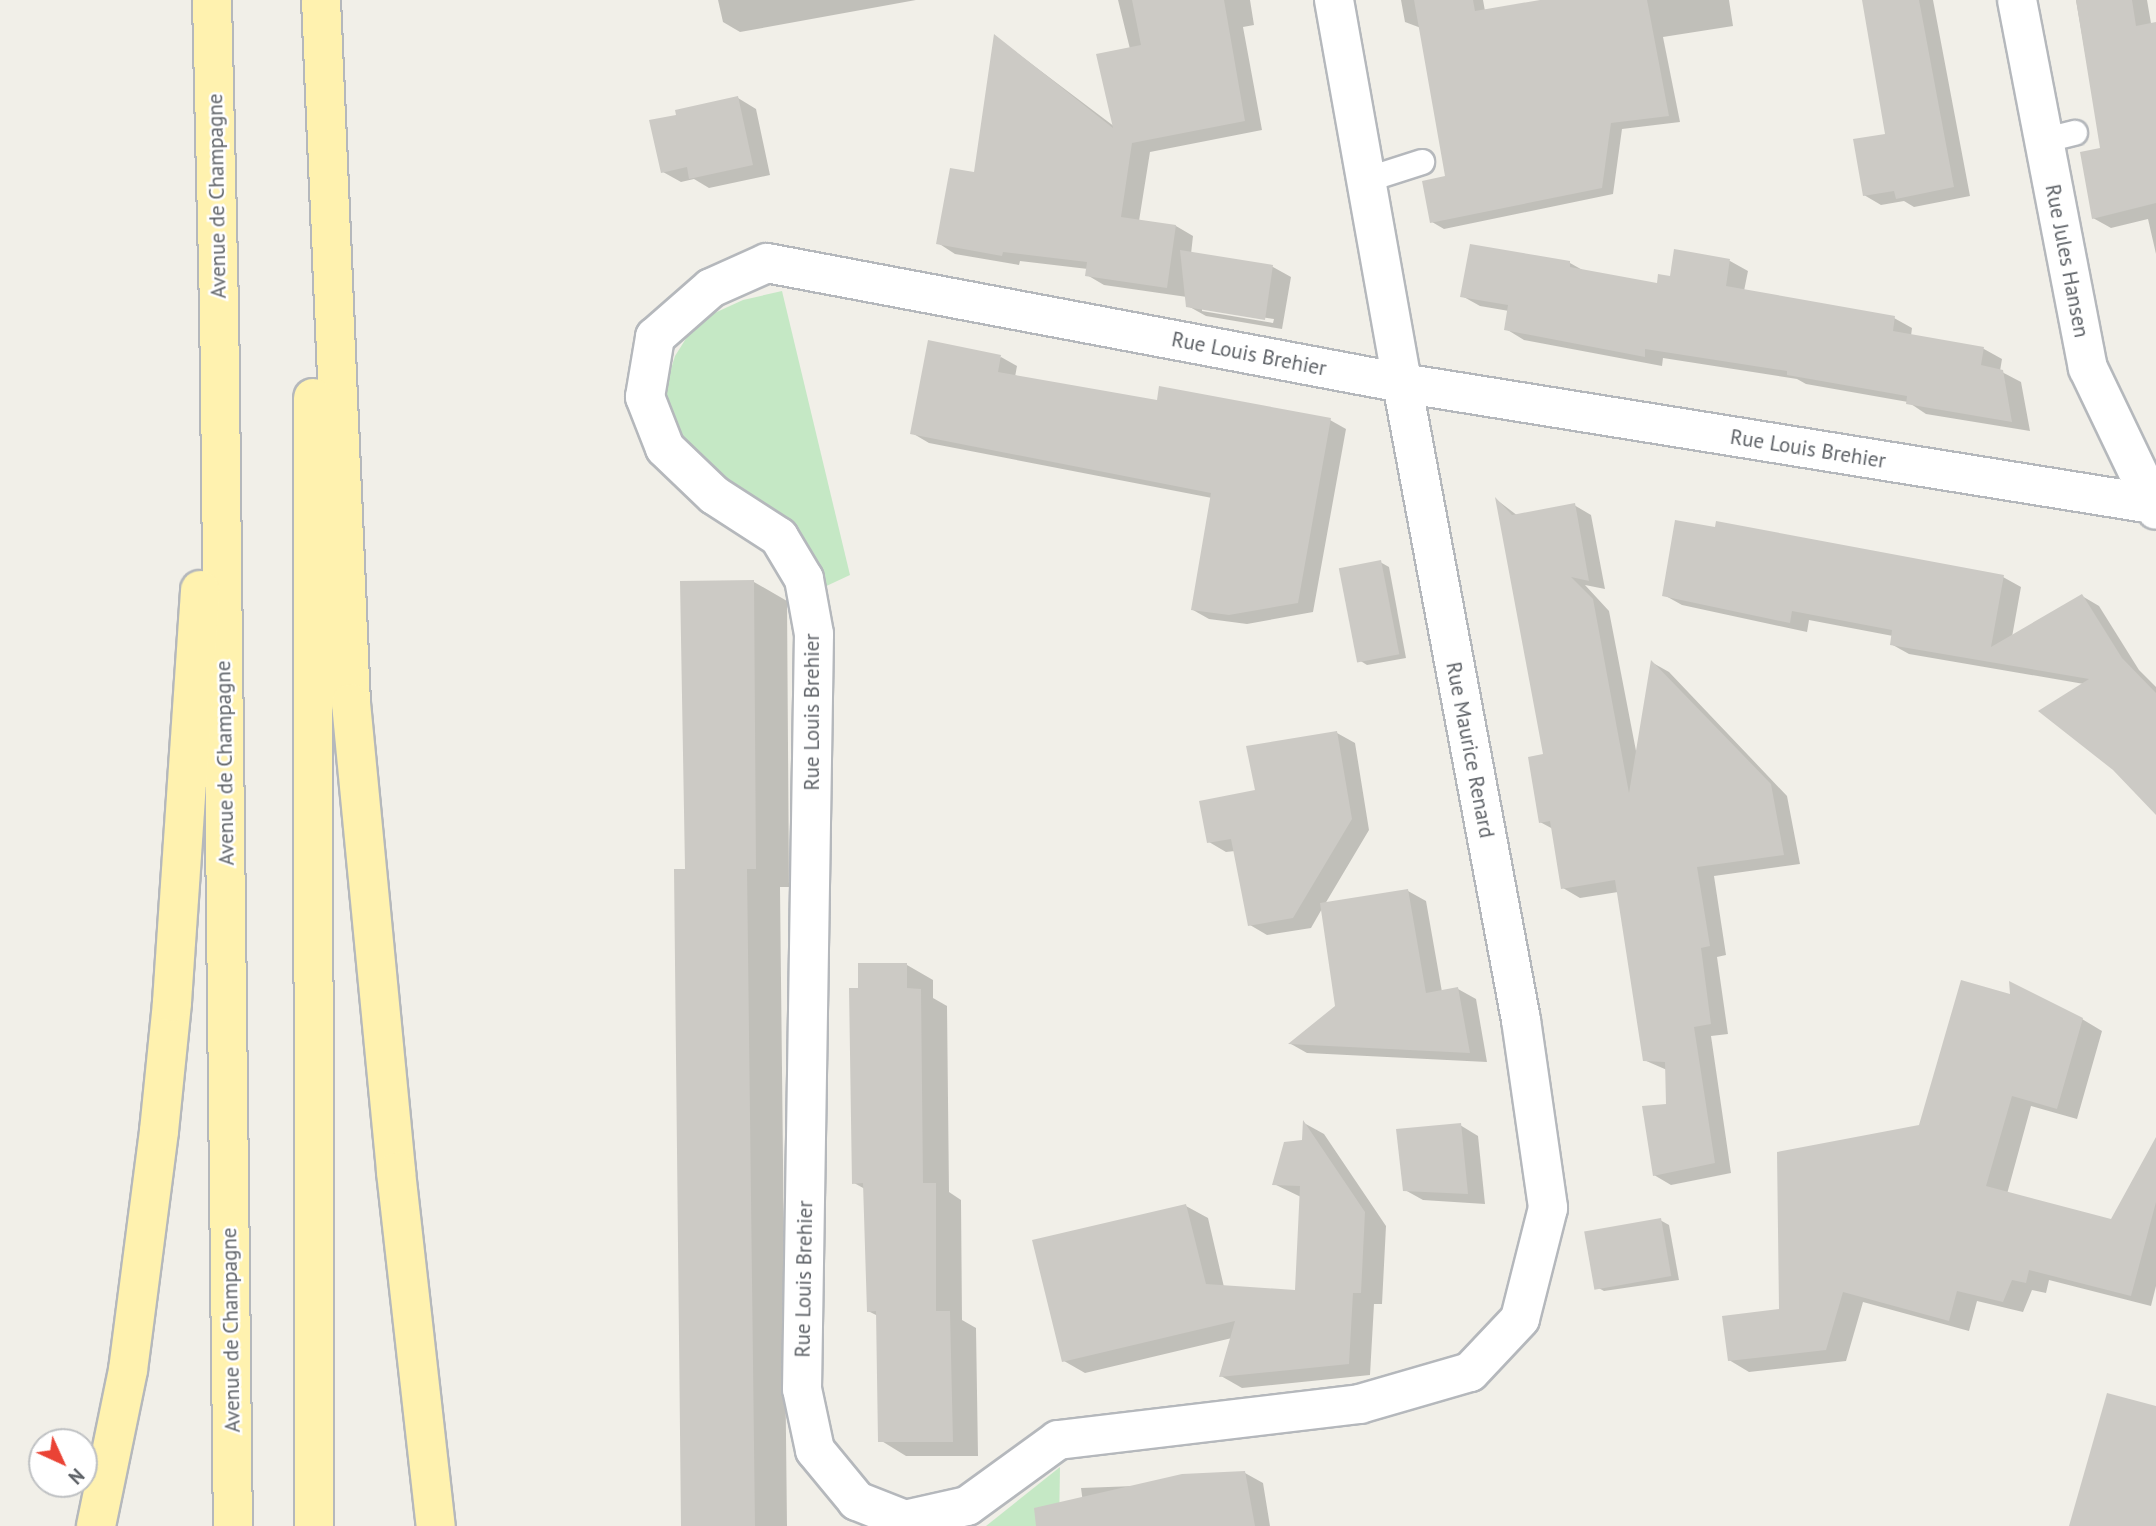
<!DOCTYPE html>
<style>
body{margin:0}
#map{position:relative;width:2156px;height:1526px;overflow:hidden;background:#f1efe8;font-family:"PT Sans",sans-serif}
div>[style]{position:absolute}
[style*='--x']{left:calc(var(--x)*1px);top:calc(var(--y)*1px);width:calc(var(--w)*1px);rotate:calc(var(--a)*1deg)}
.green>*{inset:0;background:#c5e8c5}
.shadow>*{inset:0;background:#0003}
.building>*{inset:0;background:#cccac5;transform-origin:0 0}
.roads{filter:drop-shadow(2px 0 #b5b8bc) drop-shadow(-2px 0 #b5b8bc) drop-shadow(0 2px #b5b8bc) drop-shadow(0 -2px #b5b8bc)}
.lane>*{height:24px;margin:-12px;padding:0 12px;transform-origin:12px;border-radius:12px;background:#fff}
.street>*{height:38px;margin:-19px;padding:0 19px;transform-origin:19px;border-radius:19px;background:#fff}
.primary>*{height:38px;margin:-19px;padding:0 19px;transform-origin:19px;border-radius:19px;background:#fff2af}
span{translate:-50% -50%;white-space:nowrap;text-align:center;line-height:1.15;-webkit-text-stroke:5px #fff;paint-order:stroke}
.street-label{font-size:21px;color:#5f6368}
.north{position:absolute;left:28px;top:1428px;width:70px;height:70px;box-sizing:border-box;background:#fff;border:2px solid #bfc1c3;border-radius:50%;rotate:135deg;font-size:19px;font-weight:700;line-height:28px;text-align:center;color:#5f6368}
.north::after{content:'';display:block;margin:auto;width:24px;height:32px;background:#ea4335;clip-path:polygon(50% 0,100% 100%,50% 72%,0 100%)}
</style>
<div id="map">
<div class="green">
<div style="clip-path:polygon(782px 291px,850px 575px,820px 589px,675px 443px,664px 391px,675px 356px,697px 321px,743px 300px)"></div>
<div style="clip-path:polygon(1060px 1467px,1059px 1526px,986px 1526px)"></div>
</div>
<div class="shadow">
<div style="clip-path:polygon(718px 0,916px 0,740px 32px,723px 22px)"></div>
<div style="clip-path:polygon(evenodd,1118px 0,1250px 0,1254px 25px,1243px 27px,1262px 130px,1150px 152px,1139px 221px,1176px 226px,1193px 236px,1191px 254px,1273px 267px,1291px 277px,1282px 329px,1206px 316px,1188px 306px,1187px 297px,1104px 285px,1087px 275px,1088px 269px,1020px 261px,1019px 265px,955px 254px,938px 243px,975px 174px,996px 37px,1115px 127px,1130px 49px,1118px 0,1202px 308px,1274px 319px,1273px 323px,1202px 311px,1202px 308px)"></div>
<div style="clip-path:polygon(1401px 0,1483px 0,1485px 11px,1549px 0,1729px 0,1733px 26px,1663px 37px,1680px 122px,1622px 129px,1613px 194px,1444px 229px,1432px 222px,1447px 178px,1421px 28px,1405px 22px)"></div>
<div style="clip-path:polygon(1864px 0,1933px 0,1970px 196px,1914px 207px,1904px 201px,1881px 205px,1864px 195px,1887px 136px)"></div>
<div style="clip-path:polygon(2076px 0,2147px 0,2152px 29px,2156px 31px,2156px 254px,2148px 219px,2111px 228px,2093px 218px,2102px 150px)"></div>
<div style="clip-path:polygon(738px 98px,756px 109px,770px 175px,709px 188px,694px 179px,681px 182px,663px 172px,678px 116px)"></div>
<div style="clip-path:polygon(1675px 251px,1730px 261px,1748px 271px,1744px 291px,1894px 318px,1912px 328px,1911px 336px,1984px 349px,2002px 359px,2000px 371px,2021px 382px,2030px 431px,1926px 414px,1908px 402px,1806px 384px,1797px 379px,1663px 358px,1662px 366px,1524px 340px,1506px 329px,1509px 311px,1480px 306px,1462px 296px,1570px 263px,1586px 272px,1659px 285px,1672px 279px)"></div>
<div style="clip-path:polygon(1001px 357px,1017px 366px,1015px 377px,1159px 402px,1330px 420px,1346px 429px,1313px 612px,1247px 624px,1209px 619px,1193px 610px,1212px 498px,929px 443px,912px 433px)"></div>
<div style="clip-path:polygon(1497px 500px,1518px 516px,1574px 505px,1591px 515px,1605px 589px,1585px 585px,1609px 611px,1637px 756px,1653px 663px,1669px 672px,1787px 796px,1800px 864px,1714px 876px,1726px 955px,1717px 957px,1728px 1034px,1711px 1036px,1731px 1173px,1671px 1185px,1654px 1175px,1668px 1106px,1667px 1070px,1644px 1060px,1618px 892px,1580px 898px,1563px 888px,1553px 829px,1540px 822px,1545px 756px)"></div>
<div style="clip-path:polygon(1380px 562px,1389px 567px,1406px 658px,1367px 665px,1359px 660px)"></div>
<div style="clip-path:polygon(2003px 577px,2021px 587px,2012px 637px,2082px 596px,2099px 606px,2139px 670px,2156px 687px,2156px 812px,2084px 684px,1909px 654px,1891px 644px,1893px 636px,1809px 620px,1807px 632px,1682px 605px,1664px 595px)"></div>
<div style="clip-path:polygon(754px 582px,787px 601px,789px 887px,780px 887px,787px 1526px,682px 1526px,687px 871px)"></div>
<div style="clip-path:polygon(1337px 733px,1355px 743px,1369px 830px,1325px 904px,1408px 891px,1426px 901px,1442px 992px,1458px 989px,1476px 999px,1487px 1062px,1307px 1053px,1291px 1044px,1337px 1007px,1323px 907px,1311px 928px,1267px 935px,1250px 925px,1235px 851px,1226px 852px,1209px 842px,1257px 792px)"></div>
<div style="clip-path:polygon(907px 965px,933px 980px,933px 998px,947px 1006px,949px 1192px,961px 1200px,962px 1320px,976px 1328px,978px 1456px,906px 1456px,880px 1440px,878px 1316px,868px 1311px,865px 1189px,854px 1183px,859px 990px)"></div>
<div style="clip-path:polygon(2082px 1019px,2102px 1031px,2077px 1119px,2031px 1106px,2007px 1194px,2112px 1221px,2156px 1140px,2156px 1286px,2151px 1306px,2049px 1280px,2046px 1293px,2032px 1290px,2023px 1312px,1977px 1301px,1969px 1331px,1863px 1302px,1846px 1361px,1749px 1372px,1729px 1360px,1781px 1311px,1920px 1127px)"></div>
<div style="clip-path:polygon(1304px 1123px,1324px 1134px,1386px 1226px,1382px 1304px,1374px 1304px,1370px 1375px,1242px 1388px,1221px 1376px,1232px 1338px,1085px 1373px,1064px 1361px,1186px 1206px,1208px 1218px,1224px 1287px,1297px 1292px,1301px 1197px,1274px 1184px,1304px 1141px)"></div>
<div style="clip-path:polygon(1460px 1125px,1478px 1136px,1485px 1204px,1423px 1200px,1405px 1190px)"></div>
<div style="clip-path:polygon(1660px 1220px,1669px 1225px,1679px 1280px,1604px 1291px,1595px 1286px)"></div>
<div style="clip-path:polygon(1245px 1473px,1263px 1483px,1270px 1526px,1086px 1526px,1081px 1488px,1135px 1486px)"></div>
</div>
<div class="building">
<div style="clip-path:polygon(1132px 0,1224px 0,1245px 121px,1132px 143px,1121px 217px,1176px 225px,1167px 288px,1085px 276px,1087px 262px,1003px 252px,1002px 256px,936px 244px,950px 168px,974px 172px,994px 34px,1113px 128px,1096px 54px,1141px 45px)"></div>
<div style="clip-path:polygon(1414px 0,1473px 0,1475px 11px,1540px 0,1647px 0,1669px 116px,1611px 123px,1602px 188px,1430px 223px,1422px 181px,1445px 176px)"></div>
<div style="clip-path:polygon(1862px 0,1919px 0,1954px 187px,1896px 199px,1894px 191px,1863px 196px,1853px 139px,1885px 134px)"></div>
<div style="clip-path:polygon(2076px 0,2132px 0,2136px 26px,2156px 22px,2156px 203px,2092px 219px,2080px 152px,2100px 148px)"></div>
<div style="clip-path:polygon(738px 96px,753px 165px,689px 179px,687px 167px,661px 173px,649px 120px,676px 115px,675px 110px)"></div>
<div style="clip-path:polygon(1470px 244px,1570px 261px,1570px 267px,1657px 283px,1658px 274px,1670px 276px,1674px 249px,1730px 259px,1726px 286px,1895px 316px,1893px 331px,1984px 347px,1981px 365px,2003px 370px,2012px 422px,1906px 404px,1907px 396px,1787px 375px,1787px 371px,1645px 349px,1645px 357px,1504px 330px,1508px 305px,1460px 297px)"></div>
<div style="clip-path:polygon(1180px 250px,1273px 265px,1265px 320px,1186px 307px)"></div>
<div style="clip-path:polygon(928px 340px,1001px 355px,998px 372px,1157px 400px,1159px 386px,1331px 418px,1298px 603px,1229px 615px,1191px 610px,1211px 493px,910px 434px)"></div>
<div style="clip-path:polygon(1495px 497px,1512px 515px,1575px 503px,1589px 581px,1571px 577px,1593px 599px,1629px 793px,1651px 660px,1771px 784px,1784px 855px,1697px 867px,1710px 946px,1701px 948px,1711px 1024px,1694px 1027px,1715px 1163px,1653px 1176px,1642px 1106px,1666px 1104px,1665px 1062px,1643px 1061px,1615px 880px,1561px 889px,1550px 821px,1539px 823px,1528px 757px,1543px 754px)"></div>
<div style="clip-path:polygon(1675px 520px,1715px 527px,1716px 521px,2004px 575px,1991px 647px,2082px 594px,2122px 658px,2156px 693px,2156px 815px,2113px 770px,2038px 711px,2089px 679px,1890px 645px,1892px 630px,1792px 611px,1790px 623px,1662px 596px)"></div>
<div style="left:1381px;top:560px;width:96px;height:43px;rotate:79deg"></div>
<div style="clip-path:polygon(754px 580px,756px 869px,747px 869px,755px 1526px,681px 1526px,674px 869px,685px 869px,680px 581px)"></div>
<div style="clip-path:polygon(1337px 731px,1352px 819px,1293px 918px,1248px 926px,1231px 839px,1207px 843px,1199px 801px,1255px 790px,1246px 746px)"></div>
<div style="clip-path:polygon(1408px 889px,1426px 993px,1458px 987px,1470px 1053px,1288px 1044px,1335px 1006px,1320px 903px)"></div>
<div style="clip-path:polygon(858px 963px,907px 963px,907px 988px,921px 989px,923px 1183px,936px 1183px,936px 1311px,950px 1311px,953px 1442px,878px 1442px,876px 1311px,867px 1312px,863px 1183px,852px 1184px,849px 988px,858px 988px)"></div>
<div style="clip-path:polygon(1961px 980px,2010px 994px,2009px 981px,2083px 1018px,2057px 1109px,2012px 1096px,1986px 1186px,2111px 1219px,2156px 1137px,2156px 1202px,2131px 1296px,2029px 1270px,2026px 1283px,2012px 1280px,2003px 1302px,1957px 1291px,1949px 1321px,1843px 1292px,1826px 1350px,1728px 1361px,1722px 1316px,1779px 1309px,1777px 1152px,1919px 1125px)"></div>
<div style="clip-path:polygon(1303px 1120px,1365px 1212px,1361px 1293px,1353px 1293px,1349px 1364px,1219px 1377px,1235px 1321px,1062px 1362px,1032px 1240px,1186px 1204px,1206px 1284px,1295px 1290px,1300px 1186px,1272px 1185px,1284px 1142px,1302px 1140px)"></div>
<div style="clip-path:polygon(1461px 1123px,1468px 1194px,1403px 1191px,1396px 1129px)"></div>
<div style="left:1661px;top:1218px;width:59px;height:78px;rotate:80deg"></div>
<div style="clip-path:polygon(2107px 1393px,2156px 1406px,2156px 1526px,2069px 1526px)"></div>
<div style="clip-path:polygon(1245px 1471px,1255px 1526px,1036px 1526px,1034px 1508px,1182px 1474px)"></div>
</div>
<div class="roads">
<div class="lane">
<div style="--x:2042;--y:141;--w:34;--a:-14"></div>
<div style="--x:1366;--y:180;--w:59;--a:-17.8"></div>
</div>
<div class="street">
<div style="--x:1334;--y:0;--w:389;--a:79.9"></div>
<div style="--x:1402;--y:383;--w:648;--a:79.42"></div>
<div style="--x:1521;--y:1020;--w:190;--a:81.8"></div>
<div style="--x:1548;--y:1208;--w:114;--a:104.2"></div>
<div style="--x:1520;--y:1319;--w:73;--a:133.3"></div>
<div style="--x:1470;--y:1372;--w:115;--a:163.8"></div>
<div style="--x:1360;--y:1404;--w:304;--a:173.2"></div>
<div style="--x:1058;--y:1440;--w:112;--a:144"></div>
<div style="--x:967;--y:1506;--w:64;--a:167.3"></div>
<div style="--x:905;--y:1520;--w:52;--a:-158.4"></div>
<div style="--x:857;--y:1501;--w:66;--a:-129.5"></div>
<div style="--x:815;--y:1450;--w:62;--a:-102"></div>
<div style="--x:802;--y:1389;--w:755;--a:-89.09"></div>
<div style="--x:814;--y:634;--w:56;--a:-100.3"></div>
<div style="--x:804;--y:579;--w:49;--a:-120.8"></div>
<div style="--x:779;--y:537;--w:77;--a:-147.1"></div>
<div style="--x:714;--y:495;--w:68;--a:-136.2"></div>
<div style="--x:665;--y:448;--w:55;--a:-111.4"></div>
<div style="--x:645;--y:397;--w:61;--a:-80.5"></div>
<div style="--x:655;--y:337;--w:74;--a:-41.2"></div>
<div style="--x:711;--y:288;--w:61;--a:-24.1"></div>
<div style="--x:767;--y:263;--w:646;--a:10.7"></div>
<div style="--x:1402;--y:383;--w:760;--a:9.16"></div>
<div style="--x:2017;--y:0;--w:375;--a:79.1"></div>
<div style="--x:2088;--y:368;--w:157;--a:64.4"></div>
</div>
<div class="primary">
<div style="--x:212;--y:0;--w:301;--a:88.7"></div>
<div style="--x:219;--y:301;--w:1225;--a:89.35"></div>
<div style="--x:321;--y:0;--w:704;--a:87.56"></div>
<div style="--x:351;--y:703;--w:471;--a:84.5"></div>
<div style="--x:396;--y:1172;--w:356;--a:83.6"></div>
<div style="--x:313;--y:398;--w:1128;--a:89.95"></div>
<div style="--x:96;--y:1526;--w:159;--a:-78.4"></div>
<div style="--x:128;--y:1370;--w:241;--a:-82.6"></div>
<div style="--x:159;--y:1131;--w:130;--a:-84.2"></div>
<div style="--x:172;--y:1002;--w:413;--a:-86.1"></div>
</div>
</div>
<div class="street-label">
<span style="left:217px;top:196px;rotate:-91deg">Avenue de Champagne</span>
<span style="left:2067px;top:261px;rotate:79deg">Rue Jules Hansen</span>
<span style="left:1249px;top:354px;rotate:11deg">Rue Louis Brehier</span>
<span style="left:1808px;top:449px;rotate:9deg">Rue Louis Brehier</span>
<span style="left:812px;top:712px;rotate:-90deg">Rue Louis Brehier</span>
<span style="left:1470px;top:750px;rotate:79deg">Rue Maurice Renard</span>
<span style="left:225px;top:763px;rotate:-91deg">Avenue de Champagne</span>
<span style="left:804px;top:1279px;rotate:-89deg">Rue Louis Brehier</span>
<span style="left:231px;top:1330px;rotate:-91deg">Avenue de Champagne</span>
</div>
<div class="north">N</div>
</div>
